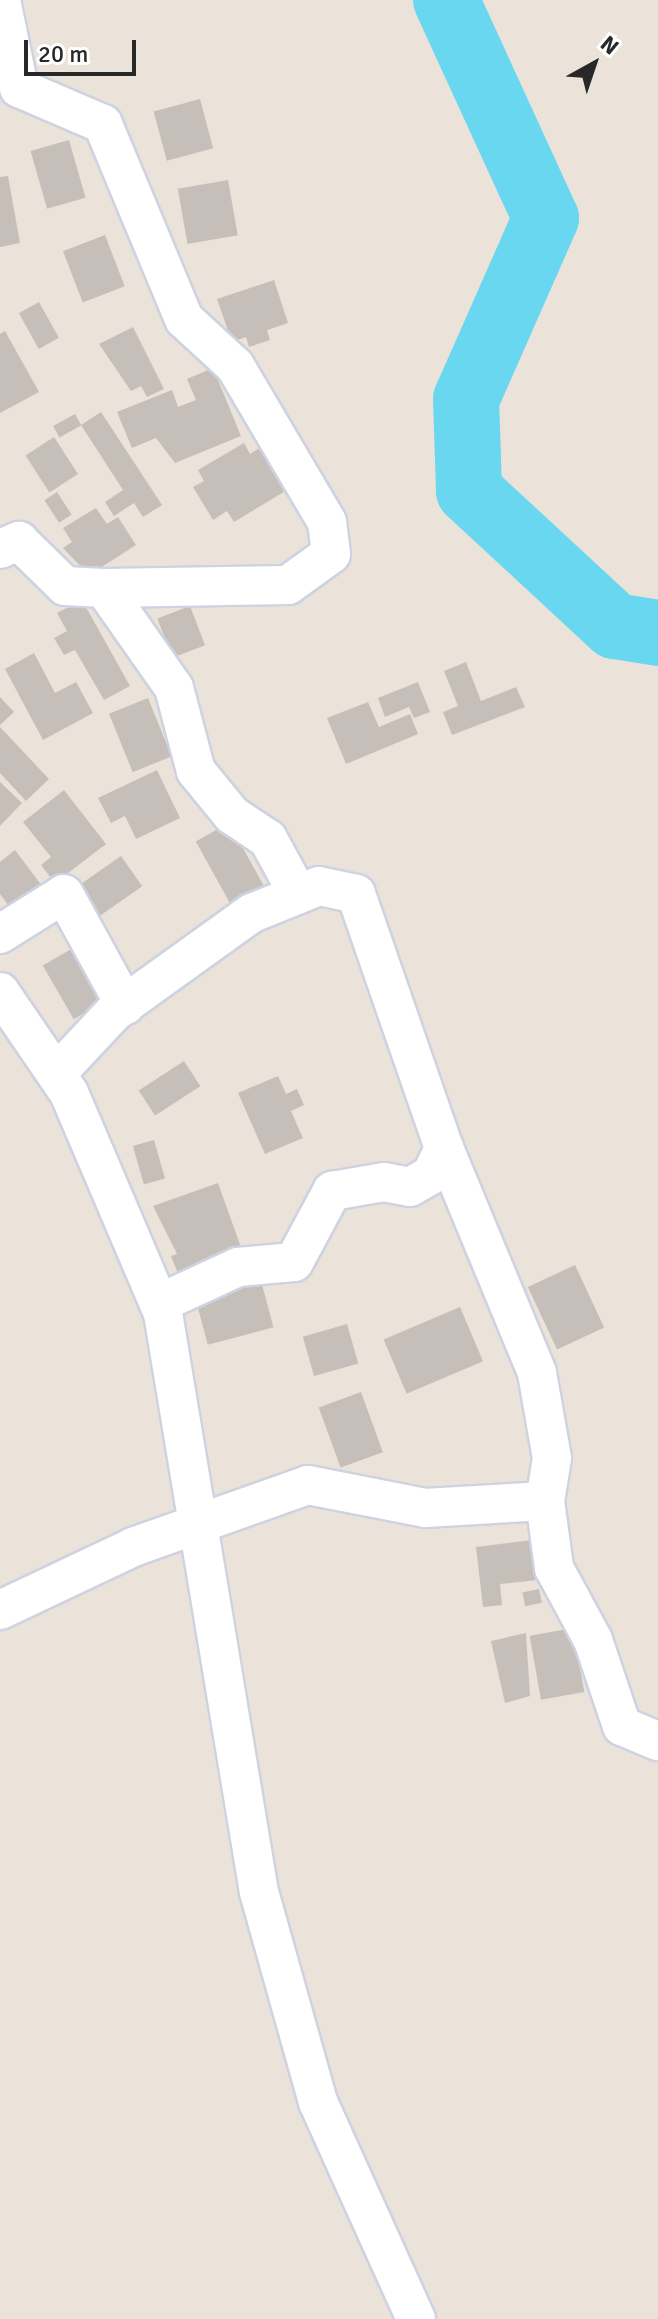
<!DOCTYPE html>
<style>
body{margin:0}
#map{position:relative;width:658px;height:2319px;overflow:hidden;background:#ebe2d9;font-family:Signika,sans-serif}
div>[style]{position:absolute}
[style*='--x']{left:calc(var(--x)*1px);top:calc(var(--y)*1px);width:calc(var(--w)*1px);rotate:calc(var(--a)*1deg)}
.river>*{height:66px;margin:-33px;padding:0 33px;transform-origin:33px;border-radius:33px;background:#69d7ef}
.building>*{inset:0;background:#c6bfb9;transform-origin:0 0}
.roads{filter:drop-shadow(2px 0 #ced3e1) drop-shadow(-2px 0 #ced3e1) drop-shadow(0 2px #ced3e1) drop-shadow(0 -2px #ced3e1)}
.minor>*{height:38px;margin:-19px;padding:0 19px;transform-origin:19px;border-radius:19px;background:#fff}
span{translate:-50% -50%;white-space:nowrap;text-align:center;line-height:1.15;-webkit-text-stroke:6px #fff;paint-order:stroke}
.north{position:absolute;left:554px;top:24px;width:80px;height:80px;-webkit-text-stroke:6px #fff;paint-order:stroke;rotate:40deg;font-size:22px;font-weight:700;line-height:32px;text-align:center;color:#282828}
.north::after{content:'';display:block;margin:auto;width:28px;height:36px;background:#282828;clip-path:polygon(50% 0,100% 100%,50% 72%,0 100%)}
.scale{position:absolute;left:24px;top:40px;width:112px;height:36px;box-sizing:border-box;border:4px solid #282828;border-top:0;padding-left:10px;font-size:24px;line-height:28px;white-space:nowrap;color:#282828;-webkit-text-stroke:6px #fff;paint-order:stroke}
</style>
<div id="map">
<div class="river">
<div style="--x:446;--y:0;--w:240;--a:65.4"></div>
<div style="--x:546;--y:218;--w:198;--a:113.8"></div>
<div style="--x:466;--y:399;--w:92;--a:88.1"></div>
<div style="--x:469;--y:491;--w:199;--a:42.8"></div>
<div style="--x:615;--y:626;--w:44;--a:9.2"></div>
</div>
<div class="building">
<div style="left:200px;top:99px;width:51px;height:48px;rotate:75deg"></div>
<div style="left:69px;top:140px;width:60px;height:40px;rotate:74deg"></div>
<div style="clip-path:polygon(8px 176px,20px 243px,0 247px,0 177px)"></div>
<div style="left:228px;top:180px;width:56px;height:51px;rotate:80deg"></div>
<div style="left:105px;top:235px;width:55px;height:45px;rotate:69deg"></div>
<div style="clip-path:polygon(274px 280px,288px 323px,267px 330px,270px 340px,249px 347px,246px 337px,232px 342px,217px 299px)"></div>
<div style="left:39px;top:302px;width:41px;height:23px;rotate:61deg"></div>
<div style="clip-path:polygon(133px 327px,164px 389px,147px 397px,141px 386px,131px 391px,99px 344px)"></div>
<div style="clip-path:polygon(5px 331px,39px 392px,0 413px,0 334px)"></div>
<div style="clip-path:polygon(213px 368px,241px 436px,175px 463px,156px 438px,132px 448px,117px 412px,172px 390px,178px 407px,196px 400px,187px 379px)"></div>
<div style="clip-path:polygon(101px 412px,162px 505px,143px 517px,134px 503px,114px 516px,105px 502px,123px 490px,81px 425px)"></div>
<div style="left:75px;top:414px;width:13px;height:25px;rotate:61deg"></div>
<div style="left:54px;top:437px;width:44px;height:34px;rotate:57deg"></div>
<div style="clip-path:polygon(244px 443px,250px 454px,261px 447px,287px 490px,234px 522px,227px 511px,213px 520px,193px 487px,204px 481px,198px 470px)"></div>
<div style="left:57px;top:492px;width:27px;height:15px;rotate:57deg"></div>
<div style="clip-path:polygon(96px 508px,107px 524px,118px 517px,136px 545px,89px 575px,63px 548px,72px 542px,63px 528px)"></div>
<div style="clip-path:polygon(82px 600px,130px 686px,104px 700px,75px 650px,64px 655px,54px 638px,67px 631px,57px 613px)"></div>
<div style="left:190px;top:606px;width:42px;height:35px;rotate:69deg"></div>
<div style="clip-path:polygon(34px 653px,55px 693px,76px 682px,93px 713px,43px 740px,5px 669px)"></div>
<div style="clip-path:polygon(466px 662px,481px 701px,516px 687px,525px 707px,452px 735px,443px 712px,458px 706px,444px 671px)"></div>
<div style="clip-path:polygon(418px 682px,430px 712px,414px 718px,409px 707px,385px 717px,378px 698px)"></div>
<div style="clip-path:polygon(0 697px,14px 712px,0 725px)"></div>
<div style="left:148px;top:698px;width:63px;height:42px;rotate:68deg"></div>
<div style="clip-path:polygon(368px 702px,379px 727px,410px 714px,418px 734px,346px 764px,327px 718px)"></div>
<div style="clip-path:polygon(0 727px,49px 779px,26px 801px,0 773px)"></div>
<div style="clip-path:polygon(157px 770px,180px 818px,136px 839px,125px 816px,111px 823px,98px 798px)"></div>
<div style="clip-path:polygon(0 782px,22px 803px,0 826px)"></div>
<div style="clip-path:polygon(64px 790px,106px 844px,55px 883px,41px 865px,51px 857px,23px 822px)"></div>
<div style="left:229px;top:823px;width:74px;height:38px;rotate:61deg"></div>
<div style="clip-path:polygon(15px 850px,45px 890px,14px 913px,0 894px,0 862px)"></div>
<div style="left:121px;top:856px;width:37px;height:55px;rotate:55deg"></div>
<div style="left:80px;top:944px;width:62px;height:43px;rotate:60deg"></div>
<div style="left:184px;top:1061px;width:30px;height:54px;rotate:57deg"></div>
<div style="clip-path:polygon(278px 1076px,286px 1094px,297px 1089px,304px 1105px,291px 1111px,303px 1138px,265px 1154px,238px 1093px)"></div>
<div style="left:154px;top:1140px;width:40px;height:22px;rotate:74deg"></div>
<div style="clip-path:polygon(218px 1183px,243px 1253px,179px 1276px,171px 1256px,177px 1254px,153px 1206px)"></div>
<div style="left:575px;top:1265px;width:69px;height:52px;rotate:65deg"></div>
<div style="left:260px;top:1277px;width:52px;height:68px;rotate:75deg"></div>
<div style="left:460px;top:1307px;width:59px;height:83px;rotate:67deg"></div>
<div style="left:347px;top:1324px;width:41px;height:46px;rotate:74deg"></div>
<div style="left:361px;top:1392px;width:64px;height:45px;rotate:70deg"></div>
<div style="clip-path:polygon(532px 1540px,537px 1580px,500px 1584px,502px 1605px,483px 1607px,476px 1547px)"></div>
<div style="left:539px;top:1589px;width:14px;height:17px;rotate:78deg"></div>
<div style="left:573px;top:1628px;width:65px;height:44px;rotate:80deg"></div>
<div style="clip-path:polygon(526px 1633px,530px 1696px,505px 1703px,491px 1641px)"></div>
</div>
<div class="roads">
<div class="minor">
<div style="--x:0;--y:549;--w:21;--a:-23"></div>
<div style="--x:19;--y:541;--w:64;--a:44.4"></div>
<div style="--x:65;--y:586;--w:39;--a:3"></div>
<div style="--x:104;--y:588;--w:184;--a:-0.9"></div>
<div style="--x:288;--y:585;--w:53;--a:-35.8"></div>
<div style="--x:331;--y:554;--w:32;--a:-97"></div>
<div style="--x:327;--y:522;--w:181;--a:-120.5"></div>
<div style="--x:235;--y:366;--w:69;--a:-137.3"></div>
<div style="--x:184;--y:319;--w:211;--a:-112.6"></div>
<div style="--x:103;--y:124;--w:91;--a:-156.8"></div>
<div style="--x:19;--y:88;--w:90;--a:-101.6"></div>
<div style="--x:104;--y:588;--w:122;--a:55"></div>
<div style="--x:174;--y:688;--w:86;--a:75.2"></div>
<div style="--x:196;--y:771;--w:57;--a:50.7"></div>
<div style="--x:232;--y:815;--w:43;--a:33.7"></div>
<div style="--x:268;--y:839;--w:63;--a:61.4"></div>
<div style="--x:0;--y:934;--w:75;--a:-32"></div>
<div style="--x:64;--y:894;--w:127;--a:61.2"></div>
<div style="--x:0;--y:992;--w:122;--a:55.7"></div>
<div style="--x:69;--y:1093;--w:239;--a:66.9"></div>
<div style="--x:163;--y:1313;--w:587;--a:80.59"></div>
<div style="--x:259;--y:1892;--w:218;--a:74.3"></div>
<div style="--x:318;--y:2102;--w:238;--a:65.7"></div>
<div style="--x:57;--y:1073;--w:83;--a:-46.9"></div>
<div style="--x:114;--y:1012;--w:170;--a:-35.7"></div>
<div style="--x:252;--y:913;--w:72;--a:-21.9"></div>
<div style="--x:319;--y:886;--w:38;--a:12"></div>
<div style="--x:356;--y:894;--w:269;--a:70.9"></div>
<div style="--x:444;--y:1148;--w:243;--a:67.5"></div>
<div style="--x:537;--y:1373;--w:86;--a:80"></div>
<div style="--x:552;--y:1458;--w:44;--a:99.2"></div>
<div style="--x:545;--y:1501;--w:68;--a:82.3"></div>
<div style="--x:554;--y:1568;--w:82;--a:61.6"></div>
<div style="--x:593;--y:1640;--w:91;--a:71.4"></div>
<div style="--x:622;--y:1726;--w:39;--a:23"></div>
<div style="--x:160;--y:1303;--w:86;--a:-24.8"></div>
<div style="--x:238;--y:1267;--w:56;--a:-5.1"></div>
<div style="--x:294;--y:1262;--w:81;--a:-61.8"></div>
<div style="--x:332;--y:1191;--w:53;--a:-9.8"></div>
<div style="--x:384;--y:1182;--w:26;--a:11"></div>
<div style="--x:410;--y:1187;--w:24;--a:-30"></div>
<div style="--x:431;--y:1175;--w:30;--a:-64"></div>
<div style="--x:0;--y:1610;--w:147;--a:-25.3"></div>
<div style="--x:133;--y:1547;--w:186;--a:-19.5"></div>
<div style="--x:308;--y:1485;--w:119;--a:11.1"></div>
<div style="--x:425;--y:1508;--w:120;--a:-3.3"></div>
</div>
</div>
<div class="north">N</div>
<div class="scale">20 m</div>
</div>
